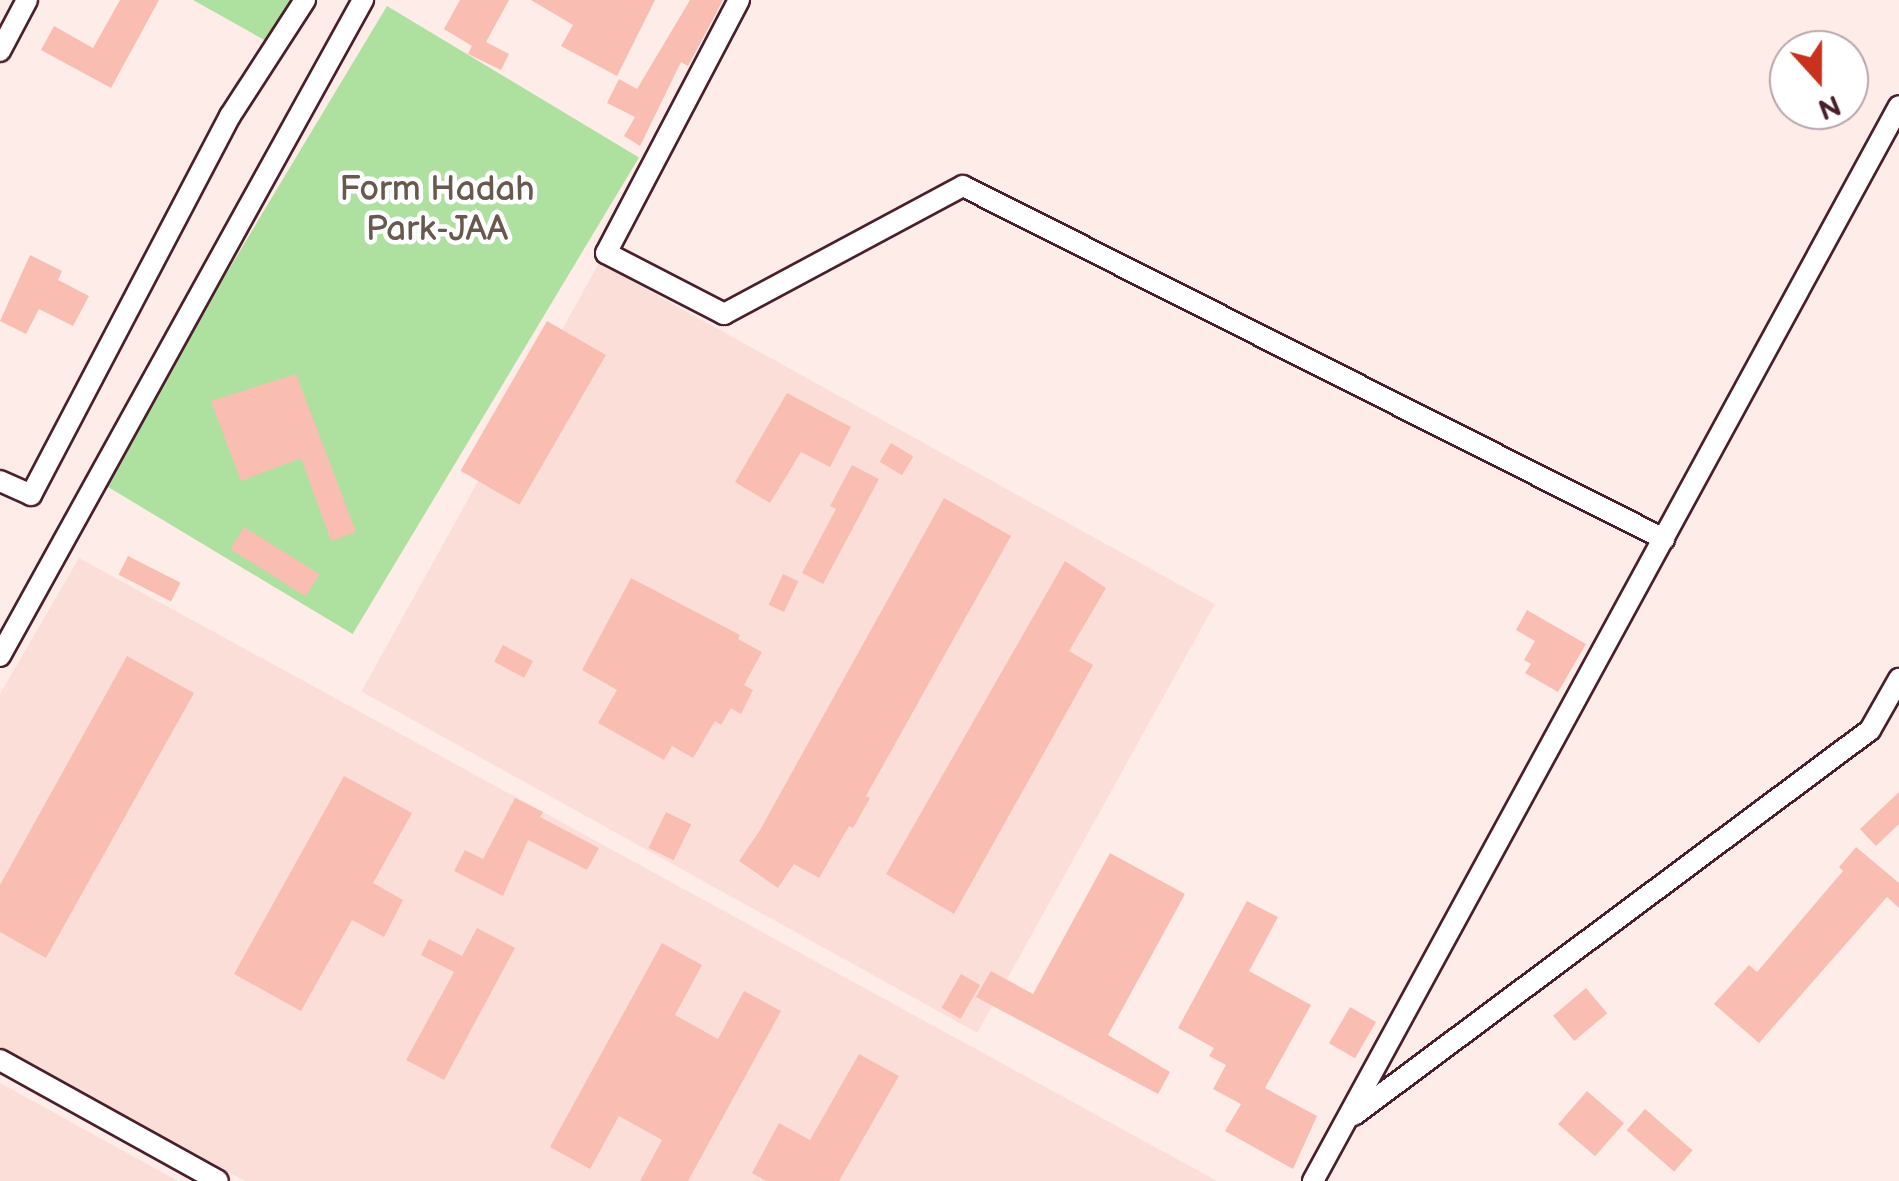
<!DOCTYPE html>
<style>
body{margin:0}
#map{position:relative;width:1899px;height:1181px;overflow:hidden;background:#fdece8;font-family:"Balsamiq Sans",sans-serif}
div>[style]{position:absolute}
[style*='--x']{left:calc(var(--x)*1px);top:calc(var(--y)*1px);width:calc(var(--w)*1px);rotate:calc(var(--a)*1deg)}
.built>*{inset:0;background:#fcded8;transform-origin:0 0}
.green>*{inset:0;background:#aee0a0;transform-origin:0 0}
.building>*{inset:0;background:#f9beb1;transform-origin:0 0}
.roads{filter:drop-shadow(2px 0 #4a1f2b) drop-shadow(-2px 0 #4a1f2b) drop-shadow(0 2px #4a1f2b) drop-shadow(0 -2px #4a1f2b)}
.minor>*{height:20px;margin:-10px;padding:0 10px;transform-origin:10px;border-radius:10px;background:#fff}
span{translate:-50% -50%;white-space:nowrap;text-align:center;line-height:1.15;-webkit-text-stroke:9px #fff;paint-order:stroke}
.park-label{font-size:35px;color:#68594e}
.north{position:absolute;left:1769px;top:30px;width:100px;height:100px;box-sizing:border-box;background:#fff;border:2px solid #b7a5aa;border-radius:50%;rotate:159deg;font-size:28px;font-weight:700;line-height:40px;text-align:center;color:#4a1f2b}
.north::after{content:'';display:block;margin:auto;width:35px;height:45px;background:#c8321e;clip-path:polygon(50% 0,100% 100%,50% 72%,0 100%)}
</style>
<div id="map">
<div class="built">
<div style="left:599px;top:263px;width:704px;height:490px;rotate:29deg"></div>
<div style="clip-path:polygon(79px 558px,1217px 1181px,245px 1181px,0 1047px,0 694px)"></div>
<div style="clip-path:polygon(0 1083px,178px 1181px,0 1181px)"></div>
</div>
<div class="green">
<div style="clip-path:polygon(193px 0,302px 0,275px 46px)"></div>
<div style="left:387px;top:6px;width:294px;height:556px;rotate:31deg"></div>
</div>
<div class="building">
<div style="clip-path:polygon(120px 0,159px 0,111px 88px,41px 50px,54px 26px,93px 48px)"></div>
<div style="clip-path:polygon(460px 0,509px 0,486px 42px,509px 54px,501px 70px,468px 54px,472px 46px,444px 29px)"></div>
<div style="clip-path:polygon(531px 0,655px 0,617px 76px,561px 46px,573px 25px)"></div>
<div style="clip-path:polygon(690px 0,723px 0,688px 66px,681px 62px,640px 146px,624px 136px,635px 117px,607px 103px,619px 79px,637px 89px)"></div>
<div style="clip-path:polygon(30px 255px,62px 271px,58px 280px,89px 296px,73px 326px,39px 309px,26px 334px,0 321px)"></div>
<div style="left:547px;top:321px;width:68px;height:173px;rotate:30deg"></div>
<div style="clip-path:polygon(296px 374px,356px 532px,331px 541px,301px 458px,241px 481px,211px 401px)"></div>
<div style="clip-path:polygon(787px 393px,851px 427px,830px 467px,801px 452px,770px 503px,735px 482px)"></div>
<div style="left:891px;top:443px;width:26px;height:22px;rotate:31deg"></div>
<div style="clip-path:polygon(852px 465px,879px 479px,823px 584px,802px 573px,836px 509px,830px 506px)"></div>
<div style="clip-path:polygon(944px 498px,1011px 536px,866px 796px,870px 798px,853px 828px,849px 826px,819px 878px,794px 864px,778px 888px,739px 861px,760px 830px)"></div>
<div style="left:244px;top:527px;width:89px;height:26px;rotate:32deg"></div>
<div style="left:128px;top:556px;width:59px;height:21px;rotate:27deg"></div>
<div style="clip-path:polygon(1065px 561px,1106px 588px,1069px 651px,1093px 665px,954px 914px,886px 874px)"></div>
<div style="left:783px;top:574px;width:17px;height:34px;rotate:25deg"></div>
<div style="clip-path:polygon(631px 578px,740px 635px,738px 639px,762px 652px,744px 685px,753px 690px,741px 714px,731px 708px,721px 725px,715px 721px,693px 758px,672px 746px,664px 760px,598px 723px,617px 690px,582px 670px)"></div>
<div style="clip-path:polygon(1527px 610px,1586px 644px,1558px 692px,1525px 673px,1531px 664px,1524px 660px,1535px 641px,1516px 630px)"></div>
<div style="left:503px;top:645px;width:34px;height:19px;rotate:28deg"></div>
<div style="clip-path:polygon(127px 656px,194px 693px,46px 958px,0 932px,0 885px)"></div>
<div style="clip-path:polygon(344px 776px,412px 813px,373px 883px,403px 900px,384px 937px,352px 920px,301px 1011px,234px 974px)"></div>
<div style="clip-path:polygon(1899px 792px,1899px 824px,1876px 846px,1860px 829px)"></div>
<div style="clip-path:polygon(515px 798px,543px 812px,540px 817px,599px 848px,587px 870px,528px 840px,503px 896px,454px 871px,465px 850px,483px 859px)"></div>
<div style="left:666px;top:812px;width:28px;height:40px;rotate:26deg"></div>
<div style="clip-path:polygon(1856px 847px,1899px 883px,1899px 908px,1887px 897px,1759px 1043px,1714px 1004px,1749px 965px,1757px 972px,1843px 871px,1839px 867px)"></div>
<div style="clip-path:polygon(1110px 853px,1185px 894px,1108px 1035px,1170px 1072px,1158px 1094px,976px 997px,991px 971px,1033px 994px)"></div>
<div style="clip-path:polygon(1247px 901px,1278px 917px,1249px 971px,1311px 1005px,1265px 1088px,1317px 1116px,1293px 1169px,1225px 1131px,1241px 1104px,1213px 1089px,1226px 1065px,1209px 1056px,1214px 1048px,1178px 1028px)"></div>
<div style="clip-path:polygon(477px 928px,515px 948px,444px 1080px,406px 1060px,454px 972px,421px 955px,429px 939px,462px 956px)"></div>
<div style="clip-path:polygon(662px 943px,702px 965px,675px 1015px,718px 1039px,744px 991px,781px 1011px,688px 1181px,640px 1181px,662px 1140px,619px 1116px,590px 1169px,550px 1147px)"></div>
<div style="left:961px;top:974px;width:22px;height:39px;rotate:30deg"></div>
<div style="left:1586px;top:988px;width:33px;height:43px;rotate:50deg"></div>
<div style="left:1350px;top:1007px;width:30px;height:42px;rotate:30deg"></div>
<div style="clip-path:polygon(859px 1054px,899px 1076px,839px 1181px,766px 1181px,752px 1173px,779px 1123px,810px 1140px)"></div>
<div style="left:1587px;top:1091px;width:49px;height:44px;rotate:41deg"></div>
<div style="left:1645px;top:1109px;width:63px;height:28px;rotate:41deg"></div>
</div>
<div class="roads">
<div class="minor">
<div style="--x:739;--y:0;--w:286;--a:117.7"></div>
<div style="--x:606;--y:253;--w:133;--a:27.3"></div>
<div style="--x:724;--y:314;--w:271;--a:-28.2"></div>
<div style="--x:963;--y:186;--w:785;--a:26.73"></div>
<div style="--x:0;--y:51;--w:58;--a:-62.1"></div>
<div style="--x:0;--y:481;--w:34;--a:24"></div>
<div style="--x:31;--y:495;--w:428;--a:-62.3"></div>
<div style="--x:230;--y:116;--w:138;--a:-57.1"></div>
<div style="--x:0;--y:656;--w:750;--a:-61.04"></div>
<div style="--x:0;--y:1060;--w:249;--a:29"></div>
<div style="--x:1354;--y:1115;--w:644;--a:-36.73"></div>
<div style="--x:1870;--y:730;--w:59;--a:-60.4"></div>
<div style="--x:1313;--y:1181;--w:1224;--a:-61.4"></div>
</div>
</div>
<div class="park-label">
<span style="left:437px;top:210px">Form Hadah<br>Park-JAA</span>
</div>
<div class="north">N</div>
</div>
